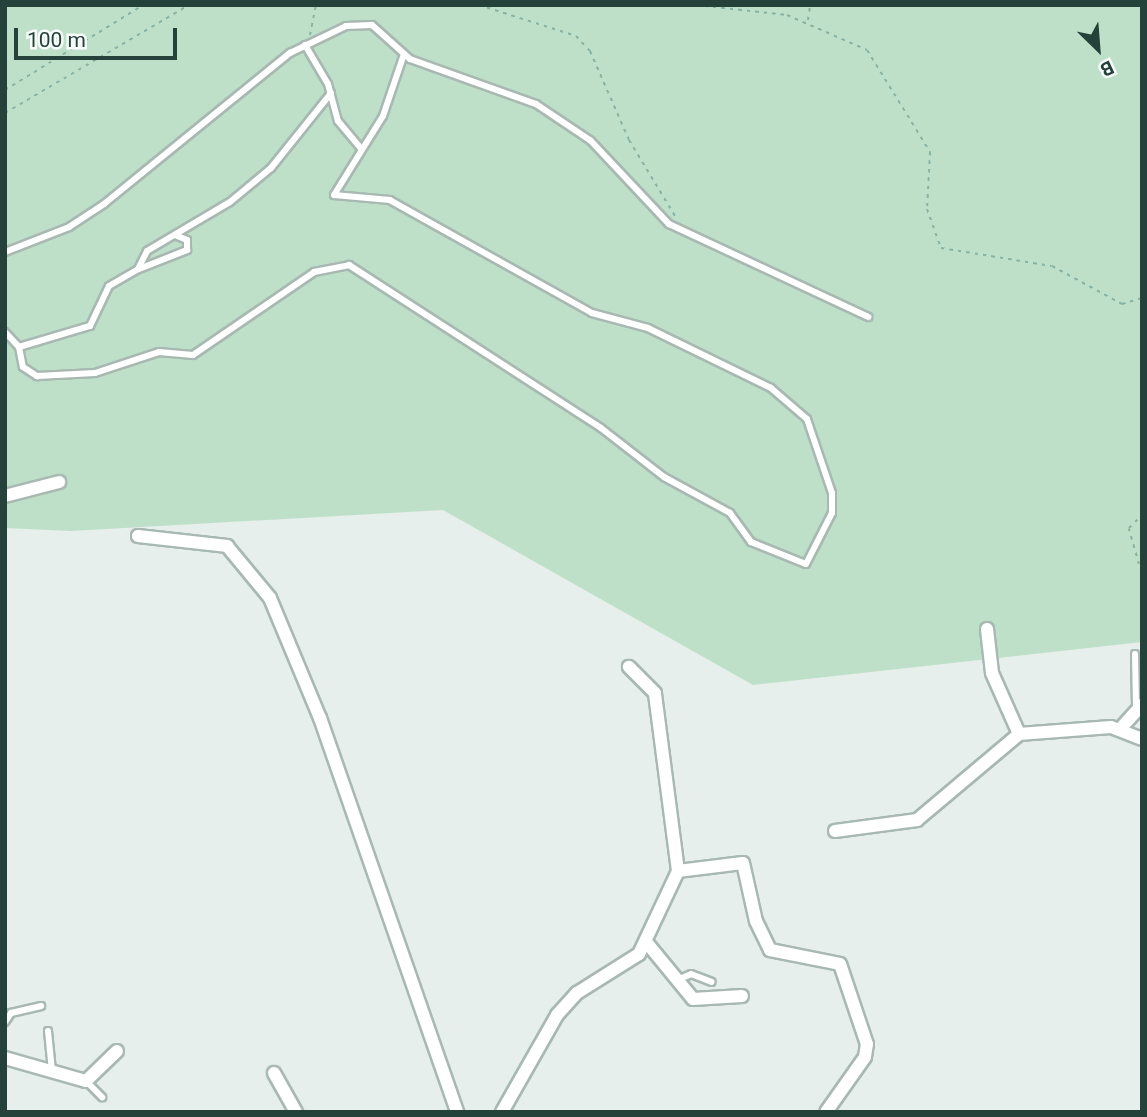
<!DOCTYPE html>
<style>
body{margin:0}
#map{position:relative;width:1147px;height:1117px;overflow:hidden;background:#e6efeb;font-family:Roboto,sans-serif}
div>[style]{position:absolute}
[style*='--x']{left:calc(var(--x)*1px);top:calc(var(--y)*1px);width:calc(var(--w)*1px);rotate:calc(var(--a)*1deg)}
.green>*{inset:0;background:#bfe0c8}
.path>*{height:2px;margin-top:-1px;transform-origin:0;background:repeating-linear-gradient(90deg,#86b3a5 0 3.5px,transparent 0 8.5px)}
.roads{filter:drop-shadow(2px 0 #a8b8b2) drop-shadow(-2px 0 #a8b8b2) drop-shadow(0 2px #a8b8b2) drop-shadow(0 -2px #a8b8b2)}
.service>*{height:6px;margin:-3px;padding:0 3px;transform-origin:3px;border-radius:3px;background:#fff}
.minor>*{height:12px;margin:-6px;padding:0 6px;transform-origin:6px;border-radius:6px;background:#fff}
span{translate:-50% -50%;white-space:nowrap;text-align:center;line-height:1.15;-webkit-text-stroke:6px #f7fbf9;paint-order:stroke}
.frame{position:absolute;inset:0;border:7px solid #24423a;pointer-events:none}
.north{position:absolute;left:1063px;top:14px;width:70px;height:70px;-webkit-text-stroke:5px #f7fbf9;paint-order:stroke;rotate:155deg;font-size:19px;font-weight:700;line-height:28px;text-align:center;color:#24423a}
.north::after{content:'';display:block;margin:auto;width:24px;height:32px;background:#24423a;clip-path:polygon(50% 0,100% 100%,50% 72%,0 100%)}
.scale{position:absolute;left:14px;top:28px;width:163px;height:32px;box-sizing:border-box;border:4px solid #24423a;border-top:0;padding-left:9px;font-size:21px;line-height:24px;white-space:nowrap;color:#24423a;-webkit-text-stroke:5px #f7fbf9;paint-order:stroke}
</style>
<div id="map">
<div class="green">
<div style="clip-path:polygon(5px 5px,1142px 5px,1142px 642px,753px 685px,443px 510px,71px 531px,5px 528px)"></div>
</div>
<div class="path">
<div style="--x:479;--y:5;--w:102;--a:17.7"></div>
<div style="--x:576;--y:36;--w:21;--a:47"></div>
<div style="--x:590;--y:51;--w:97;--a:66.3"></div>
<div style="--x:629;--y:140;--w:89;--a:58.8"></div>
<div style="--x:696;--y:5;--w:92;--a:6.3"></div>
<div style="--x:787;--y:15;--w:87;--a:23.6"></div>
<div style="--x:867;--y:50;--w:120;--a:58.3"></div>
<div style="--x:930;--y:152;--w:57;--a:93"></div>
<div style="--x:927;--y:209;--w:41;--a:70.3"></div>
<div style="--x:941;--y:248;--w:112;--a:9.2"></div>
<div style="--x:1052;--y:266;--w:80;--a:28.5"></div>
<div style="--x:1122;--y:304;--w:21;--a:-17"></div>
<div style="--x:808;--y:20;--w:15;--a:-82"></div>
<div style="--x:310;--y:35;--w:31;--a:-79"></div>
<div style="--x:5;--y:90;--w:162;--a:-31.6"></div>
<div style="--x:5;--y:113;--w:213;--a:-30.4"></div>
<div style="--x:1139;--y:564;--w:37;--a:-106"></div>
<div style="--x:1129;--y:528;--w:18;--a:-45"></div>
</div>
<div class="roads">
<div class="service">
<div style="--x:305;--y:45;--w:45;--a:59.5"></div>
<div style="--x:328;--y:84;--w:38;--a:75"></div>
<div style="--x:338;--y:121;--w:35;--a:50"></div>
<div style="--x:5;--y:252;--w:69;--a:-21.3"></div>
<div style="--x:69;--y:227;--w:42;--a:-33.3"></div>
<div style="--x:104;--y:204;--w:240;--a:-39.1"></div>
<div style="--x:290;--y:53;--w:62;--a:-25.7"></div>
<div style="--x:346;--y:26;--w:26;--a:-2"></div>
<div style="--x:372;--y:25;--w:51;--a:41.8"></div>
<div style="--x:410;--y:59;--w:134;--a:19.7"></div>
<div style="--x:536;--y:104;--w:66;--a:33.9"></div>
<div style="--x:591;--y:141;--w:114;--a:46.8"></div>
<div style="--x:669;--y:224;--w:220;--a:25"></div>
<div style="--x:139;--y:269;--w:52;--a:-21.6"></div>
<div style="--x:187;--y:250;--w:10;--a:-90"></div>
<div style="--x:187;--y:240;--w:13;--a:-157"></div>
<div style="--x:5;--y:332;--w:21;--a:47"></div>
<div style="--x:19;--y:347;--w:20;--a:79"></div>
<div style="--x:23;--y:367;--w:17;--a:33"></div>
<div style="--x:37;--y:376;--w:58;--a:-3"></div>
<div style="--x:95;--y:373;--w:67;--a:-18.2"></div>
<div style="--x:159;--y:352;--w:34;--a:5"></div>
<div style="--x:193;--y:355;--w:147;--a:-34.4"></div>
<div style="--x:314;--y:272;--w:36;--a:-11"></div>
<div style="--x:349;--y:265;--w:300;--a:32.9"></div>
<div style="--x:601;--y:428;--w:80;--a:37.9"></div>
<div style="--x:664;--y:477;--w:75;--a:28.6"></div>
<div style="--x:730;--y:513;--w:36;--a:54"></div>
<div style="--x:751;--y:542;--w:59;--a:21.8"></div>
<div style="--x:806;--y:564;--w:57;--a:-63"></div>
<div style="--x:832;--y:513;--w:20;--a:-90"></div>
<div style="--x:832;--y:493;--w:78;--a:-108.7"></div>
<div style="--x:807;--y:419;--w:48;--a:-139.3"></div>
<div style="--x:771;--y:388;--w:137;--a:-154"></div>
<div style="--x:648;--y:328;--w:58;--a:-165"></div>
<div style="--x:592;--y:313;--w:231;--a:-150.8"></div>
<div style="--x:390;--y:200;--w:56;--a:-174.9"></div>
<div style="--x:334;--y:195;--w:93;--a:-58.2"></div>
<div style="--x:383;--y:116;--w:65;--a:-71.3"></div>
<div style="--x:19;--y:347;--w:74;--a:-16.5"></div>
<div style="--x:90;--y:326;--w:44;--a:-64.6"></div>
<div style="--x:109;--y:286;--w:34;--a:-30"></div>
<div style="--x:138;--y:269;--w:20;--a:-63"></div>
<div style="--x:147;--y:251;--w:96;--a:-30.6"></div>
<div style="--x:230;--y:202;--w:53;--a:-39.7"></div>
<div style="--x:271;--y:168;--w:96;--a:-51.3"></div>
<div style="--x:1135;--y:654;--w:54;--a:88.9"></div>
<div style="--x:677;--y:980;--w:15;--a:-23"></div>
<div style="--x:691;--y:974;--w:22;--a:21"></div>
<div style="--x:5;--y:1022;--w:11;--a:-56"></div>
<div style="--x:11;--y:1013;--w:31;--a:-13"></div>
<div style="--x:48;--y:1031;--w:40;--a:84.3"></div>
<div style="--x:86;--y:1081;--w:23;--a:45"></div>
</div>
<div class="minor">
<div style="--x:5;--y:496;--w:56;--a:-14.5"></div>
<div style="--x:138;--y:536;--w:90;--a:6.4"></div>
<div style="--x:227;--y:546;--w:67;--a:50.4"></div>
<div style="--x:270;--y:598;--w:130;--a:67.4"></div>
<div style="--x:320;--y:718;--w:417;--a:70.8"></div>
<div style="--x:987;--y:629;--w:44;--a:83.5"></div>
<div style="--x:992;--y:673;--w:67;--a:66.1"></div>
<div style="--x:1121;--y:728;--w:31;--a:-48"></div>
<div style="--x:835;--y:831;--w:83;--a:-7.6"></div>
<div style="--x:917;--y:820;--w:133;--a:-40.1"></div>
<div style="--x:1019;--y:734;--w:92;--a:-4.4"></div>
<div style="--x:1111;--y:727;--w:33;--a:21"></div>
<div style="--x:678;--y:871;--w:65;--a:-7"></div>
<div style="--x:743;--y:863;--w:59;--a:77.4"></div>
<div style="--x:756;--y:921;--w:32;--a:64"></div>
<div style="--x:770;--y:950;--w:71;--a:11.3"></div>
<div style="--x:840;--y:964;--w:84;--a:71.4"></div>
<div style="--x:867;--y:1044;--w:13;--a:99"></div>
<div style="--x:865;--y:1057;--w:67;--a:125.3"></div>
<div style="--x:647;--y:943;--w:72;--a:50.6"></div>
<div style="--x:693;--y:999;--w:49;--a:-3.5"></div>
<div style="--x:5;--y:1058;--w:84;--a:15.9"></div>
<div style="--x:86;--y:1081;--w:43;--a:-44.1"></div>
<div style="--x:274;--y:1073;--w:45;--a:60.6"></div>
<div style="--x:502;--y:1112;--w:112;--a:-60.4"></div>
<div style="--x:557;--y:1015;--w:30;--a:-48"></div>
<div style="--x:577;--y:993;--w:73;--a:-32.2"></div>
<div style="--x:639;--y:954;--w:92;--a:-64.8"></div>
<div style="--x:678;--y:871;--w:179;--a:-97.4"></div>
<div style="--x:655;--y:693;--w:37;--a:-135"></div>
</div>
</div>
<div class="frame"></div>
<div class="north">B</div>
<div class="scale">100 m</div>
</div>
